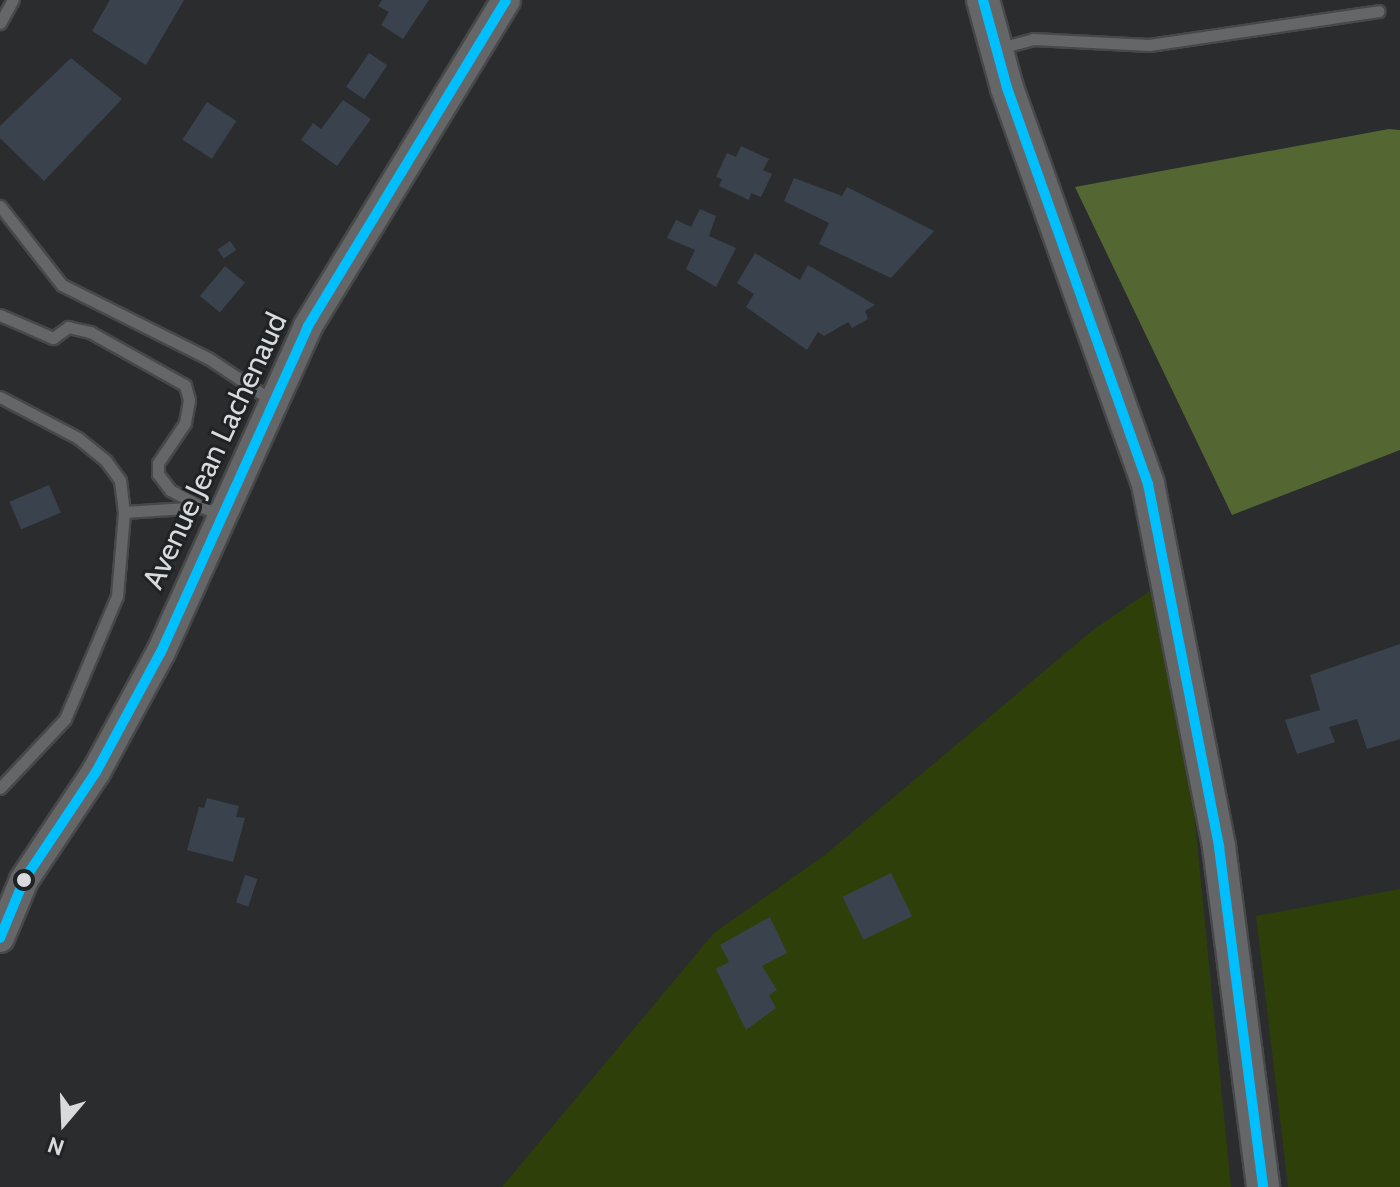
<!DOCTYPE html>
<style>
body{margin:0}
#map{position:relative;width:1400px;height:1187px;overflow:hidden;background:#2b2c2e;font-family:Cabin,sans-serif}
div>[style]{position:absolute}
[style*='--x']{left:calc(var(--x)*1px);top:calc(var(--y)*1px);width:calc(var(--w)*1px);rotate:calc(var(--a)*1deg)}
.green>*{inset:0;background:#2e3f0a}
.forest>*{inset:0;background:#546733}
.building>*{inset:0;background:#3a434d;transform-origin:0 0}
.roads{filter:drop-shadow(2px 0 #47484a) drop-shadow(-2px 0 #47484a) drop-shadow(0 2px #47484a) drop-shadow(0 -2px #47484a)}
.service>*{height:11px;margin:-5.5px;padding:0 5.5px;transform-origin:5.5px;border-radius:5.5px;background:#656668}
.tertiary>*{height:28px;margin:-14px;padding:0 14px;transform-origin:14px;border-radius:14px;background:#656668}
.secondary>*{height:32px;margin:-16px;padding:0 16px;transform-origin:16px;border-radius:16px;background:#656668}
.bus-1>*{height:10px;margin:-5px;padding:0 5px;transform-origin:5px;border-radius:5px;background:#00bfff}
.dots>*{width:22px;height:22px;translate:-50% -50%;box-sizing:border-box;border:4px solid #202326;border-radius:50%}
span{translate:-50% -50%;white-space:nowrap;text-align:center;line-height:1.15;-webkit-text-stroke:6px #202326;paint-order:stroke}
.street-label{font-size:30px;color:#d8dadc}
.north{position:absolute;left:24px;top:1083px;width:80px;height:80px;-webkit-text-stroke:6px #202326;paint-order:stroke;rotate:199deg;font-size:22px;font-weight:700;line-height:32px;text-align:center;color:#d8dadc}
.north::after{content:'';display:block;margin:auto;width:28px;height:36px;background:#d8dadc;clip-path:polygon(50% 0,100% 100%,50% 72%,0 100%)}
</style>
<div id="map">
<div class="green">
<div style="clip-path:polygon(1150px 591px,1192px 791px,1231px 1187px,502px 1187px,714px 933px,825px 855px,1093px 630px)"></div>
<div style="clip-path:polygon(1400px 889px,1400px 1187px,1288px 1187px,1256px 916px)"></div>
</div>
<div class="forest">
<div style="clip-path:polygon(1389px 129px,1400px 130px,1400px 450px,1232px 515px,1075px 187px)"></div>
</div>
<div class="building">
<div style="clip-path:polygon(110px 0,184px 0,146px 65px,92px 31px)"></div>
<div style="clip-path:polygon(382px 0,429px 0,403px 39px,381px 25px,389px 12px,378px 6px)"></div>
<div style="left:369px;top:53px;width:22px;height:41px;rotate:34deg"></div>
<div style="clip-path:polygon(71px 58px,122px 99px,44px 181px,0 138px,0 126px)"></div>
<div style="clip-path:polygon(343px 100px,371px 119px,337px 166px,301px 140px,313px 123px,321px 129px)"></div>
<div style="left:207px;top:102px;width:35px;height:45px;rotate:33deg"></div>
<div style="clip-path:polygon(741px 146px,769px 159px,763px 170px,772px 174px,761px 197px,751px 193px,749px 200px,719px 186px,722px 179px,716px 177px,727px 153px,736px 157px)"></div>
<div style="clip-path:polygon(794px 178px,842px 196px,847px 187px,934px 231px,891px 278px,819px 244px,829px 223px,784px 201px)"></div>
<div style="clip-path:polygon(700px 209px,716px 216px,709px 236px,736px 248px,716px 287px,686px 269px,695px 250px,667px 238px,676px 220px,691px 227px)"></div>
<div style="left:230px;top:241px;width:11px;height:15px;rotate:56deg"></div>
<div style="clip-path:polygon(755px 253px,800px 280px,808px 265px,875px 305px,865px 311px,868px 319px,852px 328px,848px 322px,824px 336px,818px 332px,807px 350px,746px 307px,754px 294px,737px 283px)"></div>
<div style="left:225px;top:266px;width:26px;height:39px;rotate:40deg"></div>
<div style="left:49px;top:485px;width:30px;height:43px;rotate:67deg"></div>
<div style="clip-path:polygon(1400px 644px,1400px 739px,1367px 749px,1357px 719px,1329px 727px,1335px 742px,1297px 754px,1285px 720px,1320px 710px,1310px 675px)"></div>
<div style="clip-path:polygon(207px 798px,239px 806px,236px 817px,245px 818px,233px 862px,187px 850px,199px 807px,204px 808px)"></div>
<div style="left:891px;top:873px;width:48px;height:54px;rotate:64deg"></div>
<div style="left:245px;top:875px;width:13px;height:29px;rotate:18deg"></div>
<div style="clip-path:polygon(770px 917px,787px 953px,762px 966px,777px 990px,769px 995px,776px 1008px,746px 1030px,716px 969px,729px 962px,720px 945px)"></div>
</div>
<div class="roads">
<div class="service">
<div style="--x:0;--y:23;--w:26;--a:-61"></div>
<div style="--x:1000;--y:48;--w:34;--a:-15"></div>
<div style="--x:1033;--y:39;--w:116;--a:3"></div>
<div style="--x:1149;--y:45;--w:232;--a:-8.4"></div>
<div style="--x:0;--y:206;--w:100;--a:51.9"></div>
<div style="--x:62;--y:285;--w:163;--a:26.6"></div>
<div style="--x:208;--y:358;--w:76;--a:33.7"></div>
<div style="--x:0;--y:315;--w:58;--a:23.5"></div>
<div style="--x:53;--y:338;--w:19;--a:-36"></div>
<div style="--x:68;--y:327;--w:23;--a:13"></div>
<div style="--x:90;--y:332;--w:109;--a:29.2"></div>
<div style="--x:185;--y:385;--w:16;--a:75"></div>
<div style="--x:189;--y:400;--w:23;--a:100"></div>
<div style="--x:185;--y:423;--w:48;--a:124"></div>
<div style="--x:158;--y:463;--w:11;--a:90"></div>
<div style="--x:158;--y:474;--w:20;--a:53"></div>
<div style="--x:170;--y:490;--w:32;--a:28"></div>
<div style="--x:0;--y:397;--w:88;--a:27.7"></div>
<div style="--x:78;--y:438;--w:36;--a:39"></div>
<div style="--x:106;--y:461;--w:24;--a:54"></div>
<div style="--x:120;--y:480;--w:32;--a:83"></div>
<div style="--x:0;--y:788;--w:95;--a:-46.7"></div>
<div style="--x:65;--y:719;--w:134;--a:-67.1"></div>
<div style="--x:117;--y:596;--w:84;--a:-85.2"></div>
<div style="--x:124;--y:512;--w:78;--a:-3.7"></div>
<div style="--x:202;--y:507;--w:21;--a:23"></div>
</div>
<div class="tertiary">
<div style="--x:0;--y:938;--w:63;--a:-67.5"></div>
<div style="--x:24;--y:880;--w:130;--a:-56.3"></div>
<div style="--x:96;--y:772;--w:136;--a:-61.6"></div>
<div style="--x:161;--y:652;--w:358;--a:-65.7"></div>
<div style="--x:308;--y:326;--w:381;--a:-58.7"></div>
</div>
<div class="secondary">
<div style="--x:983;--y:0;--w:91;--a:74.7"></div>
<div style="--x:1007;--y:88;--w:420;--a:70.4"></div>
<div style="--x:1148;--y:484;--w:370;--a:78.9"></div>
<div style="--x:1219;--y:847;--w:343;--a:82.6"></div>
</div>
</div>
<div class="bus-1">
<div style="--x:983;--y:0;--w:91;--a:74.7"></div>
<div style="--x:1007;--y:88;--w:420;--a:70.4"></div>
<div style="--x:1148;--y:484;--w:370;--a:78.9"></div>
<div style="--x:1219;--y:847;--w:343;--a:82.6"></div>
<div style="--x:0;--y:938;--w:63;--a:-67.5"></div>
<div style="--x:24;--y:880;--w:130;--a:-56.3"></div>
<div style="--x:96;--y:772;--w:136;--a:-61.6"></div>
<div style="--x:161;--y:652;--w:358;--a:-65.7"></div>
<div style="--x:308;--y:326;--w:381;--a:-58.7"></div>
</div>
<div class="dots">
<div style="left:24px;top:880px;background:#d8dadc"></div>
</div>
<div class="street-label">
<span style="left:215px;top:451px;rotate:-65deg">Avenue Jean Lachenaud</span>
</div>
<div class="north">N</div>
</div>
